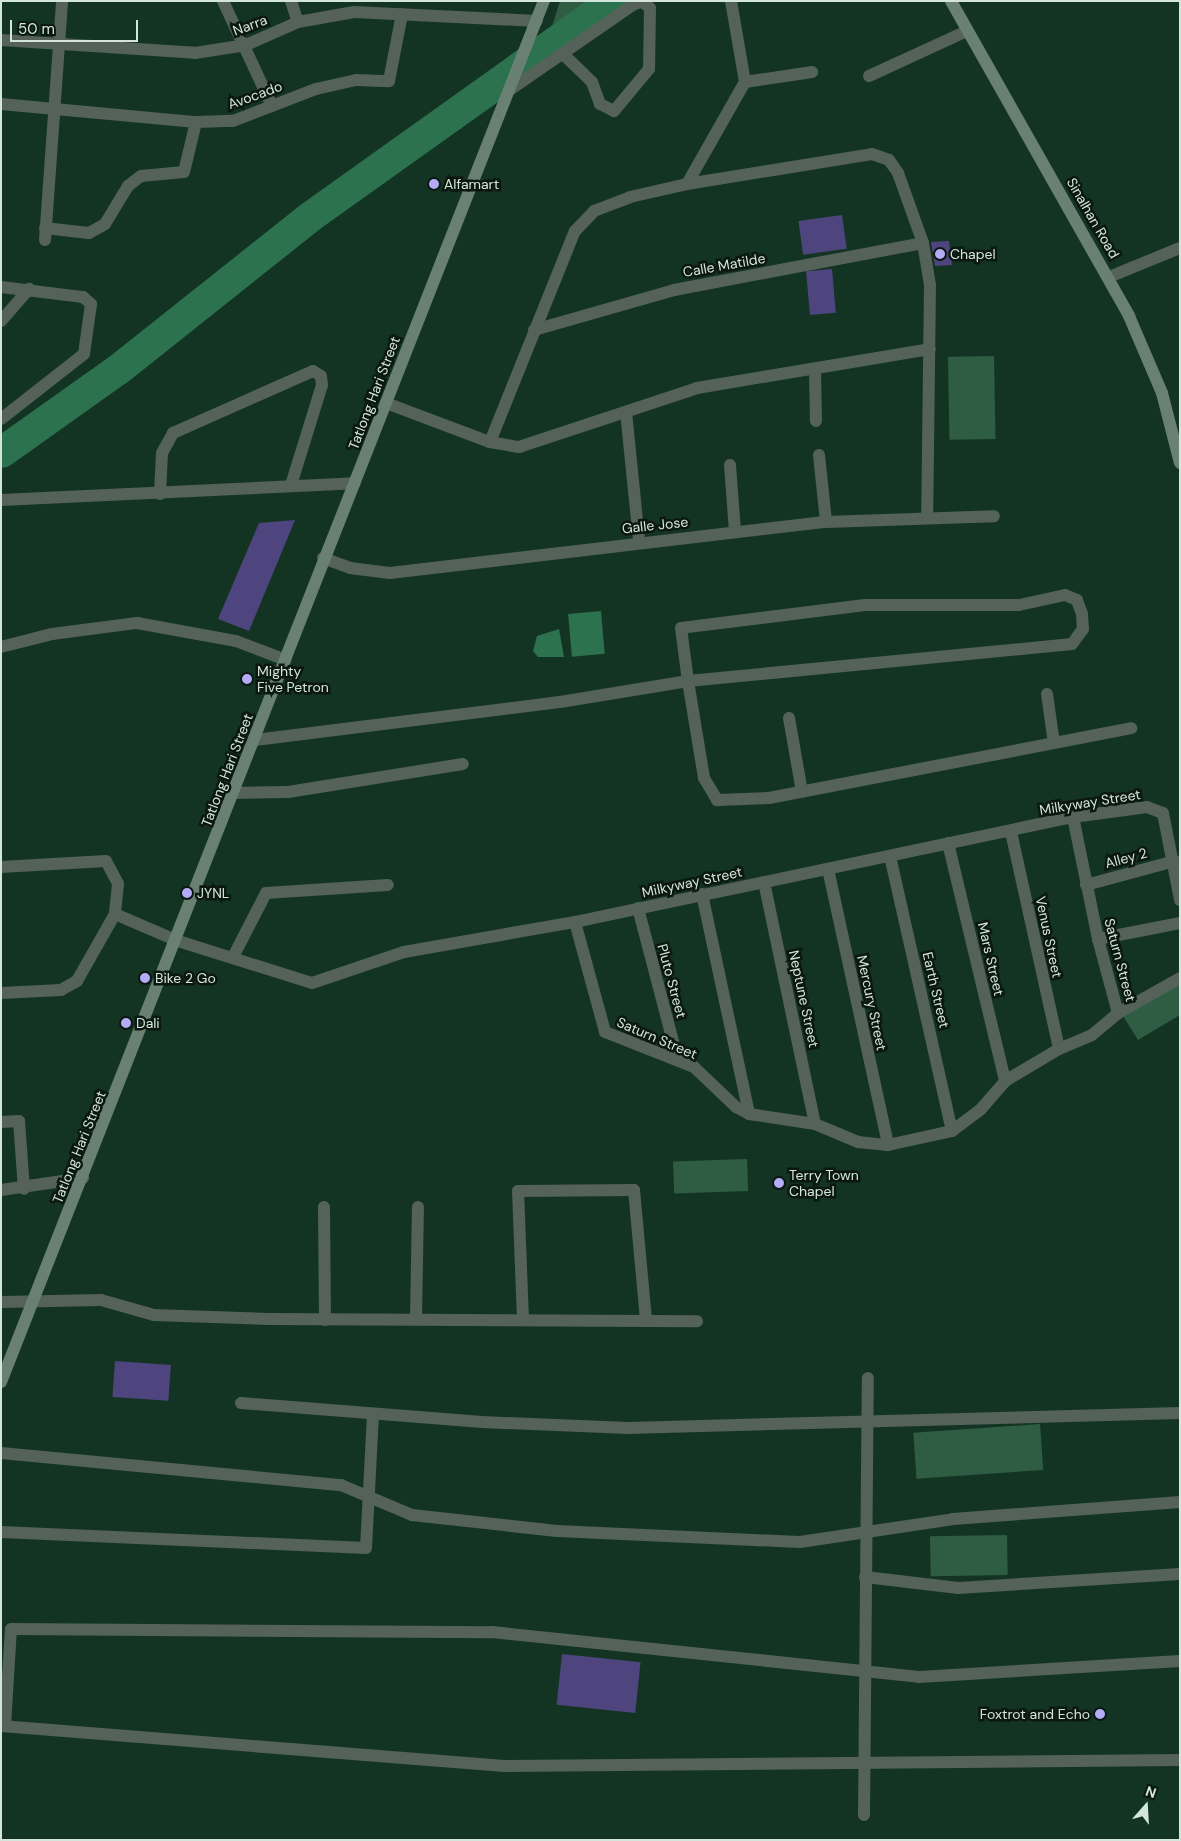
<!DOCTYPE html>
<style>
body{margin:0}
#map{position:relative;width:1181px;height:1841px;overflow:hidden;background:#143423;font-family:"DM Sans",sans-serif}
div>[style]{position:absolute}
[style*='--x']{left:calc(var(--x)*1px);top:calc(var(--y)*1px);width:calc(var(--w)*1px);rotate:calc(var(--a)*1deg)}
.green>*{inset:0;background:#2e5d43;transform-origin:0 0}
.water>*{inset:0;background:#2c724e;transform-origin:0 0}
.river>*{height:31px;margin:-15.5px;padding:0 15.5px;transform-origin:15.5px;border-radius:15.5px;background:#2c724e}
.building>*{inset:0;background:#4e457e;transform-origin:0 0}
.street>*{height:12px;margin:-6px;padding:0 6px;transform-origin:6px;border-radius:6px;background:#546259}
.secondary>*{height:12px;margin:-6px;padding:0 6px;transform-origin:6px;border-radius:6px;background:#698072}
.dots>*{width:14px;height:14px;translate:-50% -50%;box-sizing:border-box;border:2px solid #0b1811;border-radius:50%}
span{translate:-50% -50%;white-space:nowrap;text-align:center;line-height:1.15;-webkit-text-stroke:5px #0b1811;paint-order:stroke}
.street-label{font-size:14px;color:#d4e6db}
.poi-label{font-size:14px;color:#d4e6db}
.left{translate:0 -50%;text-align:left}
.right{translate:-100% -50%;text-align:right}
.frame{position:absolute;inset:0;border:2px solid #d4e6db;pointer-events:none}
.north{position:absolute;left:1121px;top:1781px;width:50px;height:50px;-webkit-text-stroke:4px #0b1811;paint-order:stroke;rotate:19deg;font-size:14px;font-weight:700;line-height:20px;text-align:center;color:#d4e6db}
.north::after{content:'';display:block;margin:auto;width:18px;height:22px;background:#d4e6db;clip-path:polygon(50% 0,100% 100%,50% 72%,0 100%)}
.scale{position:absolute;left:10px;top:20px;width:128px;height:22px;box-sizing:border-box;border:2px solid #d4e6db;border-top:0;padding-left:6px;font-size:15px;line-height:18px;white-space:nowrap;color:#d4e6db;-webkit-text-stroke:4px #0b1811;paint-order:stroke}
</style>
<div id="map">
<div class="green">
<div style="clip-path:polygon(560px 1px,612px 1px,545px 49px)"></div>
<div style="left:994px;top:356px;width:83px;height:46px;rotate:89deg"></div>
<div style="clip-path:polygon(1180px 982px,1180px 1015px,1138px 1040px,1123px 1016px)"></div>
<div style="left:747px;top:1159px;width:32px;height:74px;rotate:88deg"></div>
<div style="left:1040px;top:1424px;width:46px;height:127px;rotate:86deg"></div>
<div style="left:1007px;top:1535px;width:40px;height:77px;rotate:89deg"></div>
</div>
<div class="water">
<div style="left:601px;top:611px;width:43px;height:33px;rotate:85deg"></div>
<div style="clip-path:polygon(559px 629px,564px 657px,538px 657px,533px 651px,537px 636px)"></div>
</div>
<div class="river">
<div style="--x:1;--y:452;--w:143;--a:-35.4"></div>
<div style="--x:118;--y:369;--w:244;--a:-38.5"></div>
<div style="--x:309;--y:217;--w:372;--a:-35.5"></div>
</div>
<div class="building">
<div style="left:842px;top:215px;width:34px;height:44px;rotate:82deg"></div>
<div style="clip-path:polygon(949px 241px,952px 265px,935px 266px,931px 242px)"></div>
<div style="left:832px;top:269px;width:44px;height:26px;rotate:85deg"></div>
<div style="clip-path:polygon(295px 520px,249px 631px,218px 619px,259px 523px)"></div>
<div style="left:115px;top:1361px;width:56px;height:36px;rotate:4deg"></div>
<div style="left:562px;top:1654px;width:79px;height:51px;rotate:6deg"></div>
</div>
<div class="street">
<div style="--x:223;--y:1;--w:116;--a:65"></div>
<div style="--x:291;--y:1;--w:22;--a:72"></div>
<div style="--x:1;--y:40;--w:194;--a:3.8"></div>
<div style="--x:195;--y:53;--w:52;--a:-8.9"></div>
<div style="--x:246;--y:45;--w:57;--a:-23.9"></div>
<div style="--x:298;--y:22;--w:57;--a:-10.1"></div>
<div style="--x:354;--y:12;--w:183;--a:2.8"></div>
<div style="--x:869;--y:76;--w:108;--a:-24.7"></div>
<div style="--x:745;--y:82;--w:68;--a:-8.5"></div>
<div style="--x:511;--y:89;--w:150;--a:-34.6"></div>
<div style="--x:634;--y:4;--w:9;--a:-13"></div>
<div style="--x:643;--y:2;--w:9;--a:41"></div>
<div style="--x:650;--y:8;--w:61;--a:90.9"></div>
<div style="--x:649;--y:69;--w:55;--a:129.8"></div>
<div style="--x:614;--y:111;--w:16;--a:-153"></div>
<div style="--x:600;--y:104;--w:23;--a:-110"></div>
<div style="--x:592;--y:82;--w:39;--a:-136"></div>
<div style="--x:1;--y:104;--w:196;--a:5.3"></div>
<div style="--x:196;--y:122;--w:37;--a:-2"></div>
<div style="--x:233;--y:121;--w:89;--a:-21.1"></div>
<div style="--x:316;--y:89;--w:41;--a:-12.7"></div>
<div style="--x:356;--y:80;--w:33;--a:2"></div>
<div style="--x:389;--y:81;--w:68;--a:-79"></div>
<div style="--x:687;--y:184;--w:117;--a:-60.4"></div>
<div style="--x:745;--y:82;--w:82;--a:-99.8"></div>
<div style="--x:45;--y:228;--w:44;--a:6.5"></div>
<div style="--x:89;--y:233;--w:18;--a:-29"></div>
<div style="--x:105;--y:224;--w:44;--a:-58.8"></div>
<div style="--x:128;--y:186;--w:16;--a:-38"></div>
<div style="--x:141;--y:176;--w:43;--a:-5.3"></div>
<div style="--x:184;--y:172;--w:51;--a:-76.5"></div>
<div style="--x:45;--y:240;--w:240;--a:-85.9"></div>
<div style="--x:1109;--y:277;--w:77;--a:-22.2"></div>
<div style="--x:1;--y:287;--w:83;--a:7"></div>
<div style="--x:83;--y:297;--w:11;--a:41"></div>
<div style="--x:91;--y:304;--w:50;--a:98"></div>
<div style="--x:84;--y:354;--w:105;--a:141.9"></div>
<div style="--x:1;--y:321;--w:43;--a:-48.8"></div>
<div style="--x:534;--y:330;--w:146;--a:-15.9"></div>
<div style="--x:674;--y:290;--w:253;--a:-10.7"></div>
<div style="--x:815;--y:371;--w:50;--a:88.9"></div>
<div style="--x:386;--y:403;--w:111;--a:20.6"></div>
<div style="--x:490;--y:442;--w:29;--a:10"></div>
<div style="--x:519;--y:447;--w:188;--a:-18.3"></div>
<div style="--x:697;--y:388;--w:236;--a:-9.5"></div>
<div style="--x:626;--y:412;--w:130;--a:84.2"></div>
<div style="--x:490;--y:442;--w:227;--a:-68.1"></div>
<div style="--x:575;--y:231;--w:28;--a:-46"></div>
<div style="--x:594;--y:211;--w:39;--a:-21"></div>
<div style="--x:630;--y:197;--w:58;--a:-12.8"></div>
<div style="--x:687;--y:184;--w:187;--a:-9.2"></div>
<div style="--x:872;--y:154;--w:18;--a:19"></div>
<div style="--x:889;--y:160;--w:16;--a:55"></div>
<div style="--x:898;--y:173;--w:74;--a:70.3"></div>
<div style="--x:923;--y:243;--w:43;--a:80.5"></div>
<div style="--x:930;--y:285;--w:231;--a:90.7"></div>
<div style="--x:819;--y:455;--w:67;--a:84"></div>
<div style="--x:730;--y:465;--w:67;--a:85.7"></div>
<div style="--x:160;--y:494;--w:41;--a:-87.2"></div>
<div style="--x:162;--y:453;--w:23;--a:-61"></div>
<div style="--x:173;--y:433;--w:153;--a:-23.9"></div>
<div style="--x:313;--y:371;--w:9;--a:32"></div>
<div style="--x:321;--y:376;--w:9;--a:84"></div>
<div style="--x:322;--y:385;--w:105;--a:107.2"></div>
<div style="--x:1;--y:500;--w:354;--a:-2.7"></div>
<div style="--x:323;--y:558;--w:29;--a:20"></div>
<div style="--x:350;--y:568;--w:40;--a:7.1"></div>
<div style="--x:390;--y:573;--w:439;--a:-6.7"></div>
<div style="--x:826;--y:522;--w:168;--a:-2"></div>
<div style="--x:1;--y:647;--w:53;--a:-14.3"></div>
<div style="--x:52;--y:634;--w:86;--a:-7.4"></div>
<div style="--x:137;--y:623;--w:101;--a:10.3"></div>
<div style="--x:236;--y:641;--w:53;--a:20.8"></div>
<div style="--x:1047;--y:694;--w:49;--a:81.9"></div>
<div style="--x:789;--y:718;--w:75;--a:80"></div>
<div style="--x:255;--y:740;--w:307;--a:-7.1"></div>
<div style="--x:560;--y:702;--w:130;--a:-9.3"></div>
<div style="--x:688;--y:681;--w:386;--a:-5.5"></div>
<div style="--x:1072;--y:644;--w:19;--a:-54"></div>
<div style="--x:1083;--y:629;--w:15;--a:-94"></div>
<div style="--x:1082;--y:614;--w:15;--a:-110"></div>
<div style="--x:1077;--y:600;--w:13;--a:-157"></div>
<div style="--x:1065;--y:595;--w:47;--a:167.7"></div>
<div style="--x:1019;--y:605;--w:154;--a:180"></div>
<div style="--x:865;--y:605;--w:185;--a:172.9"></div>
<div style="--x:681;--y:628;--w:53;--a:82.5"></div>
<div style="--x:688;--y:681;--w:98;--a:80.6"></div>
<div style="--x:704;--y:778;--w:26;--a:59"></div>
<div style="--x:717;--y:800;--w:52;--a:-2.2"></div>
<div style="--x:769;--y:798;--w:369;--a:-10.9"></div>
<div style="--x:234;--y:793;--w:54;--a:-1.1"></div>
<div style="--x:288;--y:792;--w:177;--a:-9.1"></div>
<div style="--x:1073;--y:817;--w:125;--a:78.4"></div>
<div style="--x:1098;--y:939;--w:77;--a:74.9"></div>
<div style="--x:1011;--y:832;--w:222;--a:77.5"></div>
<div style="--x:948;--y:843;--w:245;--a:76.5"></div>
<div style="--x:890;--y:856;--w:282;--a:77.3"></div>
<div style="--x:1;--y:867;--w:105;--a:-3.3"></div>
<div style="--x:106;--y:861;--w:26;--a:62"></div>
<div style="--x:118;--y:884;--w:30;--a:96"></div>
<div style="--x:115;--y:914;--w:77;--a:119.6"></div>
<div style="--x:77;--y:981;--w:18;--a:151"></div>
<div style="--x:61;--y:990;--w:60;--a:177.1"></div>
<div style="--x:828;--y:869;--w:282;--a:77.7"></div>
<div style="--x:764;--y:882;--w:247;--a:78.1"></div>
<div style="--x:1086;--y:885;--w:92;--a:-15.1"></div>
<div style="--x:702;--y:894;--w:225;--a:77.9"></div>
<div style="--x:638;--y:908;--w:157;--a:75.3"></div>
<div style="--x:115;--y:914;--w:69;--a:23.2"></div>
<div style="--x:178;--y:941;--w:140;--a:17.4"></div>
<div style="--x:312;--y:983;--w:97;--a:-18.6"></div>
<div style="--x:404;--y:952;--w:174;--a:-10"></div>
<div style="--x:575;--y:922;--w:509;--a:-11.91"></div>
<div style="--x:1073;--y:817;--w:75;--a:-7.7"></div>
<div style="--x:1147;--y:807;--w:17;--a:21"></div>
<div style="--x:1163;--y:813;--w:89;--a:78.9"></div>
<div style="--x:575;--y:922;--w:114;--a:74.7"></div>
<div style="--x:605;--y:1032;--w:96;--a:21.5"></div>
<div style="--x:694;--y:1067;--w:58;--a:43.6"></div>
<div style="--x:736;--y:1107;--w:15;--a:28"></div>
<div style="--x:749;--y:1114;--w:67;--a:8.6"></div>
<div style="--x:815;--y:1124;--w:47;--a:22.7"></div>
<div style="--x:858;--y:1142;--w:30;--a:6"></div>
<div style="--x:888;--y:1145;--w:66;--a:-12.3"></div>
<div style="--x:952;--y:1131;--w:36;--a:-37"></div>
<div style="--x:981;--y:1109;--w:37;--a:-49"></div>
<div style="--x:1005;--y:1081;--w:63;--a:-30.7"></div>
<div style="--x:1059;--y:1049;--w:36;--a:-23"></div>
<div style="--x:1092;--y:1035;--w:34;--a:-40"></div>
<div style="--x:1118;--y:1013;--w:71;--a:-29.4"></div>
<div style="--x:1098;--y:939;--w:84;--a:-11"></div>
<div style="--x:233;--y:957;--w:72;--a:-62.7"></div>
<div style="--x:266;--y:893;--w:122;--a:-3.8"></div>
<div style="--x:1;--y:1122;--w:18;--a:-3"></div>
<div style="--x:19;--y:1121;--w:68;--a:85.8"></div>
<div style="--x:1;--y:1190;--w:83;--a:-8.3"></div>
<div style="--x:324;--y:1207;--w:113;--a:89.5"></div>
<div style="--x:1;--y:1302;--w:100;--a:-1.1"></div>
<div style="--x:101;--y:1300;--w:55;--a:15.8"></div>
<div style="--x:154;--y:1315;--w:115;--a:2"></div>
<div style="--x:269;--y:1319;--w:428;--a:0.3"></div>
<div style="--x:416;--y:1319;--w:112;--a:-89"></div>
<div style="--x:523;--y:1320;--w:129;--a:-92.2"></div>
<div style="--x:518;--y:1191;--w:116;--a:-0.5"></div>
<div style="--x:634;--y:1190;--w:131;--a:84.7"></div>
<div style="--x:241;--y:1403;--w:242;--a:4.5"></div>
<div style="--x:482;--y:1422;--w:146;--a:2.4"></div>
<div style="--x:628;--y:1428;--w:552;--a:-1.56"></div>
<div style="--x:1;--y:1453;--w:342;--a:5.4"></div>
<div style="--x:341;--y:1485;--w:77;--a:22.9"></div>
<div style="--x:412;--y:1515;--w:146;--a:6.3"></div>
<div style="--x:557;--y:1531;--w:243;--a:2.6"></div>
<div style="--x:800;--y:1542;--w:155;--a:-8.5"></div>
<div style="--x:953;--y:1519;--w:228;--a:-4.3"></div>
<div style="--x:1;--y:1532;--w:365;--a:2.5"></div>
<div style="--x:366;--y:1548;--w:133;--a:-87"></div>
<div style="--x:865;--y:1577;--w:94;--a:6.7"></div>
<div style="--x:958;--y:1588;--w:222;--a:-3.6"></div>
<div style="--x:1;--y:1726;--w:505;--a:4.55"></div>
<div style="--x:504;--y:1766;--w:676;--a:-0.51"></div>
<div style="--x:5;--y:1726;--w:97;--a:-86.5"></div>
<div style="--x:11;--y:1629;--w:481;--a:0.4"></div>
<div style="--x:492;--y:1632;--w:429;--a:6"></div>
<div style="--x:919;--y:1677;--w:261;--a:-3.5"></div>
<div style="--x:864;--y:1815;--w:437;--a:-89.5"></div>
</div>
<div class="secondary">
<div style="--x:951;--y:1;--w:362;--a:60.5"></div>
<div style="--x:1129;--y:316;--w:84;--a:66.8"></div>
<div style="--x:1162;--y:393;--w:72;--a:75.6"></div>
<div style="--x:1;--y:1382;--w:1484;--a:-68.54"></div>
</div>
<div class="dots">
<div style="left:434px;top:184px;background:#b5acf8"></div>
<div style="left:940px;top:254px;background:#b5acf8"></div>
<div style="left:247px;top:679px;background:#b5acf8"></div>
<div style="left:187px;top:893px;background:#b5acf8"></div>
<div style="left:145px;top:978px;background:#b5acf8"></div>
<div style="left:126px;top:1023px;background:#b5acf8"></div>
<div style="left:779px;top:1183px;background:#b5acf8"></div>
<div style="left:1100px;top:1714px;background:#b5acf8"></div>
</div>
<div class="street-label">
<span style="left:250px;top:25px;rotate:-20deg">Narra</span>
<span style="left:255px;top:95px;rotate:-20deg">Avocado</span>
<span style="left:1093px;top:218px;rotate:60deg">Sinalhan Road</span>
<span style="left:724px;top:265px;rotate:-10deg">Calle Matilde</span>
<span style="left:374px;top:393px;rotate:-69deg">Tatlong Hari Street</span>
<span style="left:655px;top:525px;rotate:-6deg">Galle Jose</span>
<span style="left:227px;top:770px;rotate:-69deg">Tatlong Hari Street</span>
<span style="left:1090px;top:802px;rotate:-9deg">Milkyway Street</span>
<span style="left:1126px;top:858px;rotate:-15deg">Alley 2</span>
<span style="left:692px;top:882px;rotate:-12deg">Milkyway Street</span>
<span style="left:1049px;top:937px;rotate:78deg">Venus Street</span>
<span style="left:991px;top:959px;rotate:77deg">Mars Street</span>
<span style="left:1120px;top:960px;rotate:75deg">Saturn Street</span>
<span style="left:672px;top:981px;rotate:75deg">Pluto Street</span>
<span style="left:936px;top:990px;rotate:77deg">Earth Street</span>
<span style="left:804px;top:999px;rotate:78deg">Neptune Street</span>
<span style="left:872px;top:1003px;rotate:78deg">Mercury Street</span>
<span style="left:657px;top:1038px;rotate:23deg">Saturn Street</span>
<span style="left:79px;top:1147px;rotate:-68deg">Tatlong Hari Street</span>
</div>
<div class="poi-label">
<span class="left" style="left:444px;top:184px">Alfamart</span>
<span class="left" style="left:950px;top:254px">Chapel</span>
<span class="left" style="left:257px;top:679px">Mighty<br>Five Petron</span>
<span class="left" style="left:197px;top:893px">JYNL</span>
<span class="left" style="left:155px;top:978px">Bike 2 Go</span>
<span class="left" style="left:136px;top:1023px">Dali</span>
<span class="left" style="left:789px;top:1183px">Terry Town<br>Chapel</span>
<span class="right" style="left:1090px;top:1714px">Foxtrot and Echo</span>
</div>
<div class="frame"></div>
<div class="north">N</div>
<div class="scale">50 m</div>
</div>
